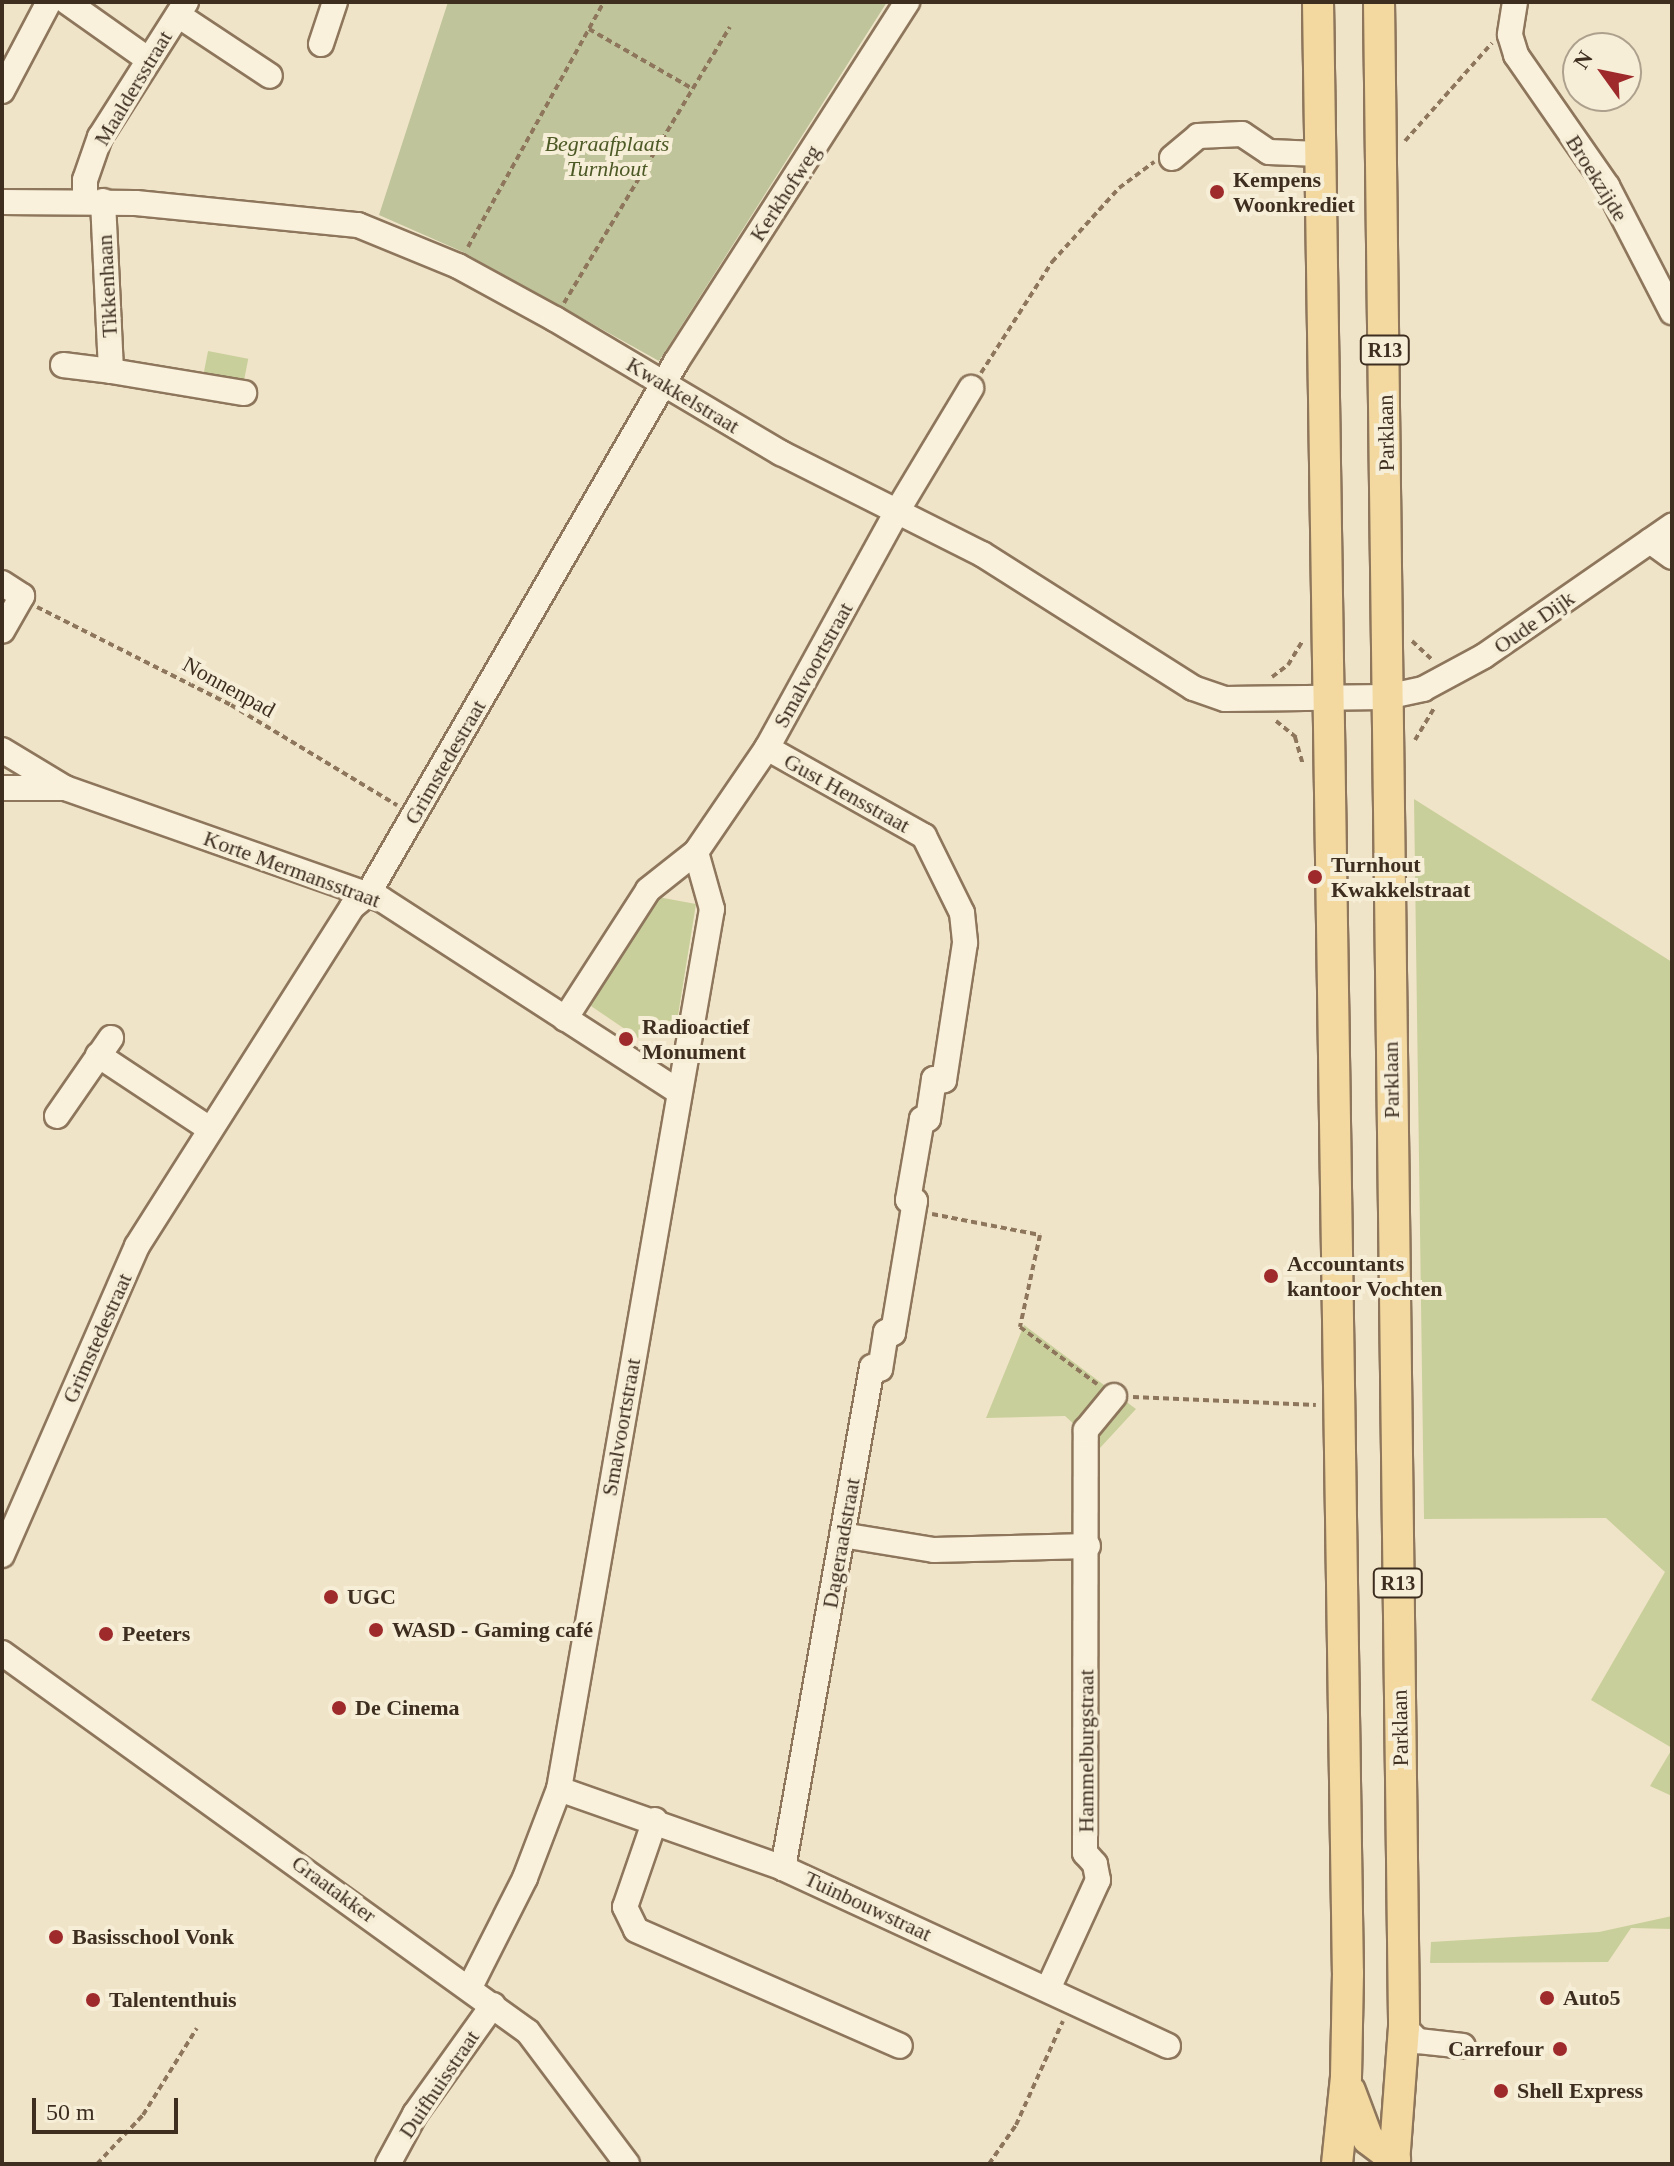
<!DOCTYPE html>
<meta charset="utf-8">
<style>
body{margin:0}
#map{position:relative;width:1674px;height:2166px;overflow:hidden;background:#f0e4c8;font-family:Georgia,serif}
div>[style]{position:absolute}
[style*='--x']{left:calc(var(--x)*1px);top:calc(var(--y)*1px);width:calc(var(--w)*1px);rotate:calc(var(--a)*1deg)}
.green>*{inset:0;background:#c9cf9b;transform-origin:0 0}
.cemetery>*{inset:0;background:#bfc49a}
.path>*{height:4px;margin-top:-2px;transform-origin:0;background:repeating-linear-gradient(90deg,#8d765c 0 6px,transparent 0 10px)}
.roads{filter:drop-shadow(2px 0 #8d765c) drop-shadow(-2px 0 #8d765c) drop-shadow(0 2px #8d765c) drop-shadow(0 -2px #8d765c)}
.minor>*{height:24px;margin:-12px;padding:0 12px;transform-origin:12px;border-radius:12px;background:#faf1dc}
.major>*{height:30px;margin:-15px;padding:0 15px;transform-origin:15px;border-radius:15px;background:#f3d9a0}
.dots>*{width:22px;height:22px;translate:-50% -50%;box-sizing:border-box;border:4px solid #f7eed8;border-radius:50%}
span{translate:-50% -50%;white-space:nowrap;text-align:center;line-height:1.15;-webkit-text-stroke:8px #f7eed8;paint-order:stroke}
.shield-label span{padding:2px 6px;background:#f7eed8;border:2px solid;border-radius:6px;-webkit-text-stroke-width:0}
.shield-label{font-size:20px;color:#3d2e20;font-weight:700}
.street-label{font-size:22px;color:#3d2e20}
.park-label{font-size:22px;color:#4d5a26;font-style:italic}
.poi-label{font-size:22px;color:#3d2e20;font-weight:700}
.left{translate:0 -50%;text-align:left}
.right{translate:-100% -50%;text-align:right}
.frame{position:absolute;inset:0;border:4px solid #3d2e20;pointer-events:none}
.north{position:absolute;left:1562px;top:32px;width:80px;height:80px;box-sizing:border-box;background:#f7eed8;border:2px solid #ada18e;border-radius:50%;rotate:303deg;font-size:22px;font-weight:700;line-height:32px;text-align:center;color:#3d2e20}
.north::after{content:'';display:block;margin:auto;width:28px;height:36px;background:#9e2a2b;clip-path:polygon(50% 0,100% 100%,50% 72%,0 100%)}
.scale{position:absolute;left:32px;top:2098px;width:146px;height:36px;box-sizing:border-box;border:4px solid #3d2e20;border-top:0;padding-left:10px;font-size:24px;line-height:28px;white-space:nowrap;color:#3d2e20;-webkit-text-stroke:6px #f7eed8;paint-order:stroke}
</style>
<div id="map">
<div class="green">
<div style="left:208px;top:351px;width:41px;height:27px;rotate:11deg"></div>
<div style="clip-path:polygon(1414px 799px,1672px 962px,1672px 1748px,1591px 1700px,1665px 1572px,1606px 1518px,1424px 1519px)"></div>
<div style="clip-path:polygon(658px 897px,696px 904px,675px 1034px,638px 1038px,588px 1004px)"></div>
<div style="clip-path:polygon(1024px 1325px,1136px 1409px,1100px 1448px,1065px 1416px,986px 1418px)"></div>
<div style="clip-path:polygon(1672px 1749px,1672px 1796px,1650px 1786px)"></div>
<div style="clip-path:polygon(1672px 1916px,1672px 1929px,1631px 1928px,1608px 1962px,1430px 1963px,1431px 1942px,1599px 1932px)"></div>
</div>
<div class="cemetery">
<div style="clip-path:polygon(448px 2px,887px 2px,659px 361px,463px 252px,379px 215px)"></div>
</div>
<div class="path">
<div style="--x:589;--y:29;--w:120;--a:30"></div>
<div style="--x:1405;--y:141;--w:131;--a:-48.4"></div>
<div style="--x:468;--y:247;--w:280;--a:-61"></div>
<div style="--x:564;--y:303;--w:322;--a:-59"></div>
<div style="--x:981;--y:373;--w:132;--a:-57.4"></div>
<div style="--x:1052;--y:262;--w:100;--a:-47.8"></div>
<div style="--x:1119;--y:188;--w:44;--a:-36.6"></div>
<div style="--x:37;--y:607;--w:217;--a:26.8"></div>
<div style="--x:231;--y:705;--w:194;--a:31.1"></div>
<div style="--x:1412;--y:641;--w:26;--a:43"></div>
<div style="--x:1272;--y:677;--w:20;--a:-37"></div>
<div style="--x:1288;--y:665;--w:27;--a:-59"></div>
<div style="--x:1276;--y:721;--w:27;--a:39"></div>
<div style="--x:1295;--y:737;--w:29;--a:74"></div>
<div style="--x:1415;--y:740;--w:37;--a:-59"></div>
<div style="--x:932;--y:1214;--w:110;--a:11"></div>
<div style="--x:1040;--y:1235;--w:94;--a:102.3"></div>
<div style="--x:1020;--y:1327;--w:96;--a:36.5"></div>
<div style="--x:1133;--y:1397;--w:183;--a:2.5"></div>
<div style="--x:97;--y:2164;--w:67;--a:-46.8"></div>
<div style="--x:143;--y:2115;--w:102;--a:-58.2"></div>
<div style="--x:989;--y:2164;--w:47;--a:-55.3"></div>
<div style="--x:1016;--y:2125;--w:114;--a:-65.7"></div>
</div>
<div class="roads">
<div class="minor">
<div style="--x:67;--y:2;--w:100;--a:35.3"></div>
<div style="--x:1515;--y:2;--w:33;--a:99"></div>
<div style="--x:1510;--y:35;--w:21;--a:73"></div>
<div style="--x:1516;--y:55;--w:160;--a:55.2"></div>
<div style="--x:1607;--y:186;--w:142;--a:62.7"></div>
<div style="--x:178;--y:15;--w:110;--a:33.5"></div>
<div style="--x:321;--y:44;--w:44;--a:-71.6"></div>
<div style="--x:2;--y:91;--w:101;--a:-62.2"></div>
<div style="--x:1172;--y:158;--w:34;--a:-40"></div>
<div style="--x:1198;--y:136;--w:44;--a:-2.6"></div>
<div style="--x:1242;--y:134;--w:32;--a:34"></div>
<div style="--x:1269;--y:152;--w:50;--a:2.3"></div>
<div style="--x:85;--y:201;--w:21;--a:-90"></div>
<div style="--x:85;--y:180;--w:46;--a:-70.8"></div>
<div style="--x:100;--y:137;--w:160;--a:-57.5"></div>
<div style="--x:103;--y:201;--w:170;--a:87.3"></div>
<div style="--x:111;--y:371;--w:135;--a:9.4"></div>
<div style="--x:2;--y:202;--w:134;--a:0.4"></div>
<div style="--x:136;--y:203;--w:223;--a:5.7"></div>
<div style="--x:358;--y:225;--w:108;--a:22.3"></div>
<div style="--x:458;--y:266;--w:111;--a:28.7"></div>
<div style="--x:555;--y:319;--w:263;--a:30.7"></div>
<div style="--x:781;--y:453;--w:225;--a:26.7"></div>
<div style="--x:982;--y:554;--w:250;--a:32.4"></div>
<div style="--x:1193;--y:688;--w:34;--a:19"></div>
<div style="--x:1225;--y:699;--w:161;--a:-0.7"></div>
<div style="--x:1386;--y:697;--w:38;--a:-12"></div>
<div style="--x:1423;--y:689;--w:69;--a:-28.4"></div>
<div style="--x:1484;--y:656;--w:229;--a:-34.7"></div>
<div style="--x:63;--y:365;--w:48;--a:7.1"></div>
<div style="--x:1650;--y:541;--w:27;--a:36"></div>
<div style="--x:2;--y:583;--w:24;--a:33"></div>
<div style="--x:22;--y:596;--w:40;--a:119.7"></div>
<div style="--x:767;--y:748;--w:180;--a:29.3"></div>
<div style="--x:924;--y:836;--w:86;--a:63.7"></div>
<div style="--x:962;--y:913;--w:30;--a:84"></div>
<div style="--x:965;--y:943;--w:139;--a:98.7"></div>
<div style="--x:944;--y:1080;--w:10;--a:-174"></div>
<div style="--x:934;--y:1079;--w:40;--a:98.5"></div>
<div style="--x:928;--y:1119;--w:6;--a:180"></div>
<div style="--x:922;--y:1119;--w:82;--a:99.8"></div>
<div style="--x:908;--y:1200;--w:7;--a:8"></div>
<div style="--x:915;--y:1201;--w:134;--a:99.5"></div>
<div style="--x:893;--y:1333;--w:7;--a:-172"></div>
<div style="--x:886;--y:1332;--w:37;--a:99"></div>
<div style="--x:880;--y:1369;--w:8;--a:-166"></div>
<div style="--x:872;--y:1367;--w:509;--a:100.07"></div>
<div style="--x:2;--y:750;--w:74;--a:31.1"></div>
<div style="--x:2;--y:788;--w:63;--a:0"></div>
<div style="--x:65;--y:788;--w:335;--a:19.4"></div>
<div style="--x:381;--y:899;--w:355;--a:32.9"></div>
<div style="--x:565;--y:1019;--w:153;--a:-57.2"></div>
<div style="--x:648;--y:890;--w:61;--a:-38.4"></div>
<div style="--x:696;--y:852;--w:126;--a:-55.7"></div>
<div style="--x:767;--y:748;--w:268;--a:-61.2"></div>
<div style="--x:896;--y:513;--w:146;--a:-59"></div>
<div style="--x:98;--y:1055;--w:134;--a:33.5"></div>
<div style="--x:57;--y:1116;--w:95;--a:-55.3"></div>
<div style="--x:842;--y:1535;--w:93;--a:9.3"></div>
<div style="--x:934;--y:1550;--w:154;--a:-1.5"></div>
<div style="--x:2;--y:1555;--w:337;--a:-66.4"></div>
<div style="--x:137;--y:1246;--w:401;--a:-57.6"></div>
<div style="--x:352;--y:907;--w:21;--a:-39"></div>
<div style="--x:368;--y:894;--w:615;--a:-59.93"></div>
<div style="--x:676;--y:362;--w:428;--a:-57.3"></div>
<div style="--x:2;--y:1653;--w:648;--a:35.77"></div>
<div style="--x:528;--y:2032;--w:165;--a:53.1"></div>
<div style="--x:559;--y:1789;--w:238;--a:19.4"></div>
<div style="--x:783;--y:1868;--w:424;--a:24.8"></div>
<div style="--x:655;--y:1820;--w:92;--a:109"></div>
<div style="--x:625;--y:1907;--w:25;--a:64"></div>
<div style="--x:636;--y:1930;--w:288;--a:23.7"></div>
<div style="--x:470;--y:1987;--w:122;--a:-63.2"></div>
<div style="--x:525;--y:1878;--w:95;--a:-69.1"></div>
<div style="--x:559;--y:1789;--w:893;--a:-80.14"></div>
<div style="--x:712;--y:909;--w:59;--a:-105.7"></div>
<div style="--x:1048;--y:1989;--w:120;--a:-65.4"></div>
<div style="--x:1098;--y:1880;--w:16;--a:-101"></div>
<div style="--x:1095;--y:1864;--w:15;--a:-132"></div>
<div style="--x:1085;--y:1853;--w:423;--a:-89.9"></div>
<div style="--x:1086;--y:1430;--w:44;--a:-50.5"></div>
<div style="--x:1404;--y:2027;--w:20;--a:45"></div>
<div style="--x:1418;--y:2041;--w:45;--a:6.3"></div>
<div style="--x:388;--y:2164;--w:57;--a:-61.6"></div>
<div style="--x:415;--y:2114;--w:134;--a:-54.4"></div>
</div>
<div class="major">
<div style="--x:1318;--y:2;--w:1971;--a:89.13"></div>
<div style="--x:1348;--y:1973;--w:104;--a:91.1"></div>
<div style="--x:1346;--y:2077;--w:87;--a:95.9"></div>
<div style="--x:1379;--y:2;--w:2025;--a:89.29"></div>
<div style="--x:1404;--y:2027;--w:137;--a:94.2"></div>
<div style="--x:1350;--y:2091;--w:51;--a:69.4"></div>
<div style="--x:1368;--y:2139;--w:34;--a:37"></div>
</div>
</div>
<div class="dots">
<div style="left:1217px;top:192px;background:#9e2a2b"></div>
<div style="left:1315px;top:877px;background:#9e2a2b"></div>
<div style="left:626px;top:1039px;background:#9e2a2b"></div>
<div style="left:1271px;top:1276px;background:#9e2a2b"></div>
<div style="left:331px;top:1597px;background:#9e2a2b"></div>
<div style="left:376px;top:1630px;background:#9e2a2b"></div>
<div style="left:106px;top:1634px;background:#9e2a2b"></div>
<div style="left:339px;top:1708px;background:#9e2a2b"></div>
<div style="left:56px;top:1937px;background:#9e2a2b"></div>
<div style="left:1547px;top:1998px;background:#9e2a2b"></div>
<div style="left:93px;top:2000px;background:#9e2a2b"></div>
<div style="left:1560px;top:2049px;background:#9e2a2b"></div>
<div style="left:1501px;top:2091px;background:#9e2a2b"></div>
</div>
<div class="shield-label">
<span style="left:1385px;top:350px">R13</span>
<span style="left:1398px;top:1583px">R13</span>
</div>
<div class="street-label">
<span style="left:133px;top:88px;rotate:-59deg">Maaldersstraat</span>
<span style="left:1597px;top:178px;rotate:58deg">Broekzijde</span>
<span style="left:785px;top:193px;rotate:-57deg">Kerkhofweg</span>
<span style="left:107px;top:286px;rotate:-93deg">Tikkenhaan</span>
<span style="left:683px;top:395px;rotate:31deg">Kwakkelstraat</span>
<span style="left:1386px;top:433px;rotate:-91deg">Parklaan</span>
<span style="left:1534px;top:622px;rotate:-35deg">Oude Dijk</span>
<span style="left:813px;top:665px;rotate:-61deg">Smalvoortstraat</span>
<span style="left:229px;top:687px;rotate:29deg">Nonnenpad</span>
<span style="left:445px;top:762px;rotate:-60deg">Grimstedestraat</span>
<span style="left:847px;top:793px;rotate:29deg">Gust Hensstraat</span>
<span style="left:292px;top:869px;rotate:20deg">Korte Mermansstraat</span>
<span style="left:1391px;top:1080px;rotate:-91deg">Parklaan</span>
<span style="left:97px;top:1338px;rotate:-66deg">Grimstedestraat</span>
<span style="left:621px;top:1427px;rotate:-80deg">Smalvoortstraat</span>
<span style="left:841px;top:1543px;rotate:-80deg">Dageraadstraat</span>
<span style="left:1400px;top:1728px;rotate:-91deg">Parklaan</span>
<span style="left:1086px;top:1751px;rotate:-90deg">Hammelburgstraat</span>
<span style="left:334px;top:1889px;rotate:36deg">Graatakker</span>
<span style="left:868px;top:1906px;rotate:25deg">Tuinbouwstraat</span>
<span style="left:439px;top:2084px;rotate:-56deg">Duifhuisstraat</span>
</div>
<div class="park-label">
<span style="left:607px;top:156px">Begraafplaats<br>Turnhout</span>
</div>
<div class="poi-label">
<span class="left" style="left:1233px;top:192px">Kempens<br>Woonkrediet</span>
<span class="left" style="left:1331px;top:877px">Turnhout<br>Kwakkelstraat</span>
<span class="left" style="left:642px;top:1039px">Radioactief<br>Monument</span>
<span class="left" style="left:1287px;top:1276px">Accountants<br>kantoor Vochten</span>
<span class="left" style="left:347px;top:1597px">UGC</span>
<span class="left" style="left:392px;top:1630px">WASD - Gaming café</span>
<span class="left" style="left:122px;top:1634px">Peeters</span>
<span class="left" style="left:355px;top:1708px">De Cinema</span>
<span class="left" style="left:72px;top:1937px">Basisschool Vonk</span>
<span class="left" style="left:1563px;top:1998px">Auto5</span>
<span class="left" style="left:109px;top:2000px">Talententhuis</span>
<span class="right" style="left:1544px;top:2049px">Carrefour</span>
<span class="left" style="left:1517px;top:2091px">Shell Express</span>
</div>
<div class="frame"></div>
<div class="north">N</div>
<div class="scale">50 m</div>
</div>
